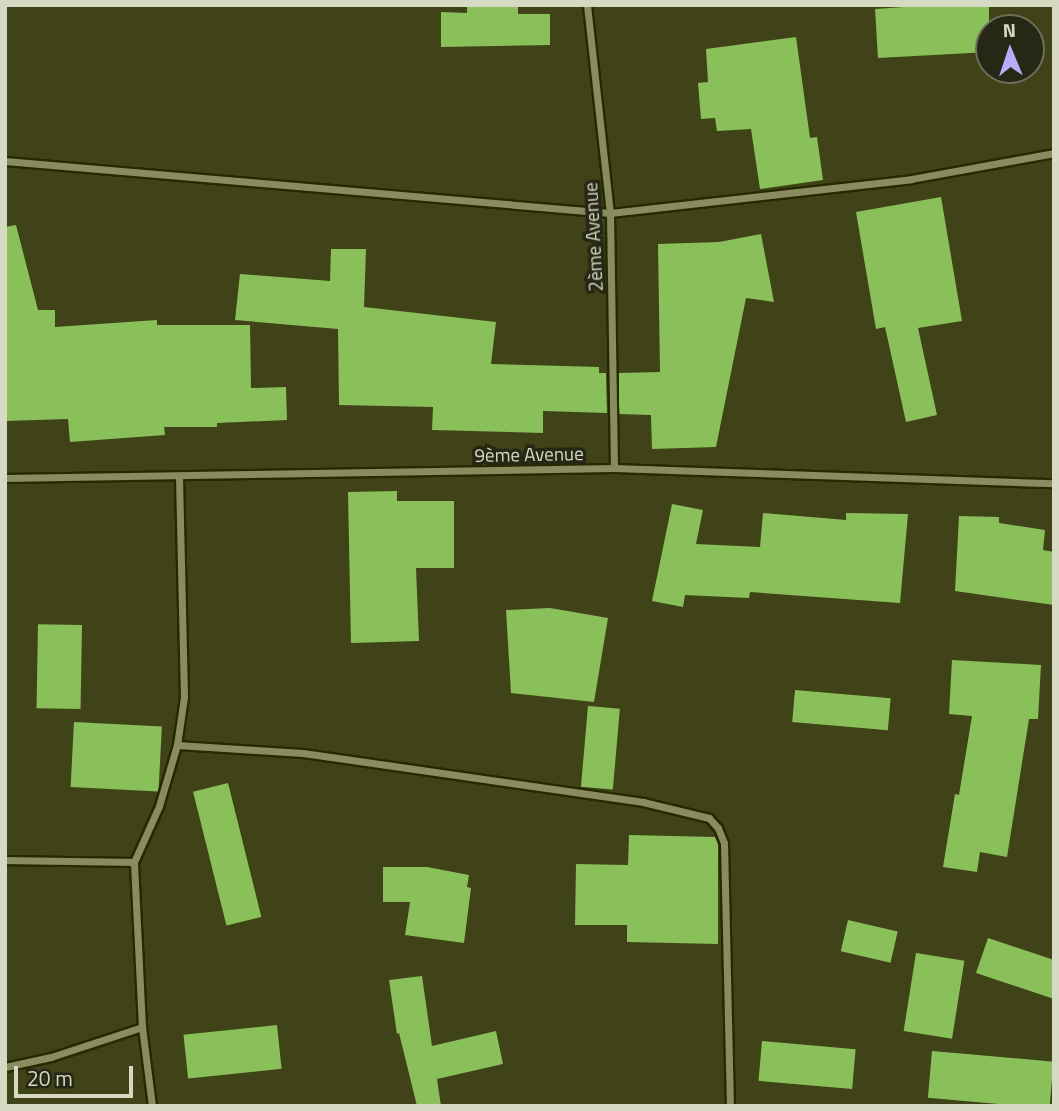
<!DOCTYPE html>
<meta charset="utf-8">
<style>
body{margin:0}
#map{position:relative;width:1059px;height:1111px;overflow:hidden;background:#404317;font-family:"Titillium Web",sans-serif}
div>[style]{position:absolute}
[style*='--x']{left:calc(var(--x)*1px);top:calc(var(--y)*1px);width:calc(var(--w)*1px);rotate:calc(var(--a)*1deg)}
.building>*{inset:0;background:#89c05a;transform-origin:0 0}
.roads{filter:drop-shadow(2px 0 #272900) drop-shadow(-2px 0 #272900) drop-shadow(0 2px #272900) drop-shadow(0 -2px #272900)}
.street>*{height:7px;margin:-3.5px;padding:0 3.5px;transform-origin:3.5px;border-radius:3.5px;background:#888c5f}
span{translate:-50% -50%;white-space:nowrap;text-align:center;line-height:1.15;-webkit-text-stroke:7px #262815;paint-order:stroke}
.street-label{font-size:19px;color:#d7dac2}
.frame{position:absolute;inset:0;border:7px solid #d7dac2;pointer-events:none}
.north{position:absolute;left:975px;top:14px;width:70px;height:70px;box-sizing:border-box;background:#262815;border:2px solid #6d6f5a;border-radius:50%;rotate:358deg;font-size:19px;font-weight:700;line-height:28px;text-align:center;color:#d7dac2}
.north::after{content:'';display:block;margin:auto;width:24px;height:32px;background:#b9abf7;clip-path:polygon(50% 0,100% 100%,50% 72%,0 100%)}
.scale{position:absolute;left:14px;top:1066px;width:119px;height:32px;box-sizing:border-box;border:4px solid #d7dac2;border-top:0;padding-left:9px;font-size:21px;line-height:24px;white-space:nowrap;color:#d7dac2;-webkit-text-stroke:5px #262815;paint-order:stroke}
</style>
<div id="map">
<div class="building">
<div style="clip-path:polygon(467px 5px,518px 5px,518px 14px,550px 14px,550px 45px,441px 47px,441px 12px,467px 13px)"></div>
<div style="clip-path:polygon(933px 5px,989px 5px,989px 52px,878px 58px,875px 9px)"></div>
<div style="clip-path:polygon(796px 37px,810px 138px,817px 137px,823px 180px,760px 189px,751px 129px,717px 131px,715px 118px,701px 119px,698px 83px,708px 82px,706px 49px)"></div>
<div style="clip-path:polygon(941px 197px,962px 321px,918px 328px,937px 415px,906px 422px,885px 327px,876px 329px,856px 212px)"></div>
<div style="clip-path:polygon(16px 225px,38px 310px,55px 310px,55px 327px,157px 320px,157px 325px,250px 325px,251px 388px,286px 387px,287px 420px,217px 423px,217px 427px,164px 427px,165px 435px,70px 442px,68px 419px,5px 421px,5px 227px)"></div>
<div style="clip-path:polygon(761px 234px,774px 302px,746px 298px,716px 447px,652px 449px,651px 415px,619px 414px,619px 373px,660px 372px,658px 244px,719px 242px)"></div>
<div style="clip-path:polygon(331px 249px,366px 249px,364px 307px,496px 322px,491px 364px,599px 367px,599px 373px,606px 373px,607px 413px,543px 411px,543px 433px,432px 430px,433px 407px,339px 405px,338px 329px,235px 320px,240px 274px,330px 281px)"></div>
<div style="clip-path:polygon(397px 491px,397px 501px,454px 501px,454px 568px,416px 568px,419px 641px,351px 643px,348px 492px)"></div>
<div style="clip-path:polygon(672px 504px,703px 510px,696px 544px,760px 547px,763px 513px,846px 520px,846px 513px,908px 514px,900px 603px,750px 592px,749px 598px,685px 595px,683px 607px,652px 601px)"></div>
<div style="clip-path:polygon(959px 516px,999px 517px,999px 523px,1045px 530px,1043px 550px,1054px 552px,1054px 605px,955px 591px)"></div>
<div style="clip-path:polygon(550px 608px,608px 618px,594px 702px,511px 693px,506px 610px)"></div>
<div style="left:82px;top:625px;width:84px;height:44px;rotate:91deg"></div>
<div style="clip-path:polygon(952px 660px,1041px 665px,1038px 719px,1029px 719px,1007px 857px,980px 852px,977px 872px,943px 867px,955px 794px,959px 795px,972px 716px,949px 714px)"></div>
<div style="left:795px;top:690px;width:96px;height:32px;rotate:5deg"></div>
<div style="left:588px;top:706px;width:32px;height:81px;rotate:5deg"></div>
<div style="left:74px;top:722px;width:88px;height:65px;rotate:3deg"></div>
<div style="left:228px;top:783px;width:138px;height:36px;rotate:76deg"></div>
<div style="clip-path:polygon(629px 835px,715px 837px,718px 844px,718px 944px,627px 942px,627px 925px,575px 925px,576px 864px,628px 865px)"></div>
<div style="clip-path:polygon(383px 867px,427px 867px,469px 875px,467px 887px,471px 888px,464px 943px,405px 935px,410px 902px,383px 902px)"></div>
<div style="left:848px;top:920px;width:51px;height:32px;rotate:13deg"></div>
<div style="clip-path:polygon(988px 938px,1054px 960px,1054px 999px,976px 973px)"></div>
<div style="left:916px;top:953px;width:49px;height:79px;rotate:9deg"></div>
<div style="clip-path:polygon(422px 976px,432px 1046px,496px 1031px,503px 1064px,437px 1079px,441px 1106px,417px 1106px,399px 1033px,397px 1034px,389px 980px)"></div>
<div style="left:277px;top:1025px;width:44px;height:94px;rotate:84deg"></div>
<div style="left:762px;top:1041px;width:94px;height:40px;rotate:5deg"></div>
<div style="left:932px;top:1051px;width:122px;height:47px;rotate:5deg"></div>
</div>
<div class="roads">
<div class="street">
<div style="--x:587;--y:5;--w:209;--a:83.7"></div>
<div style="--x:610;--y:213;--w:255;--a:89.1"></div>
<div style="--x:5;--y:161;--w:607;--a:4.91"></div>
<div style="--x:610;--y:213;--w:303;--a:-6.4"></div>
<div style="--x:911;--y:179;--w:145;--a:-10.3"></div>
<div style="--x:5;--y:478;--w:609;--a:-0.94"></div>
<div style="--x:614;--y:468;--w:440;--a:2"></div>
<div style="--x:177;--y:745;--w:126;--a:3.6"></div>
<div style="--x:303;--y:753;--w:344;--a:8.2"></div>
<div style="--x:643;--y:802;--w:68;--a:13.6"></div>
<div style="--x:709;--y:818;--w:13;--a:48"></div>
<div style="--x:718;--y:828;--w:16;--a:68"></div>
<div style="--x:724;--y:843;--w:263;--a:88.7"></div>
<div style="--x:5;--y:860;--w:129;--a:0.9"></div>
<div style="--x:5;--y:1067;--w:47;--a:-12.3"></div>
<div style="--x:51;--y:1057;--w:96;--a:-18.2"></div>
<div style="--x:152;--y:1106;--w:80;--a:-97.2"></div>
<div style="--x:142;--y:1027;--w:165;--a:-92.8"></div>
<div style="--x:134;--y:862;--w:61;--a:-65.9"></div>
<div style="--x:159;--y:806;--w:64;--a:-73.6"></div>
<div style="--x:177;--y:745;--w:49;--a:-81.7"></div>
<div style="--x:184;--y:697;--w:221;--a:-91.3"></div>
</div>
</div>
<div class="street-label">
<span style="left:593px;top:237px;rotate:-93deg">2ème Avenue</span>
<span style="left:529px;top:454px;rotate:-1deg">9ème Avenue</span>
</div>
<div class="frame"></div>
<div class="north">N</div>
<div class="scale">20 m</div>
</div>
